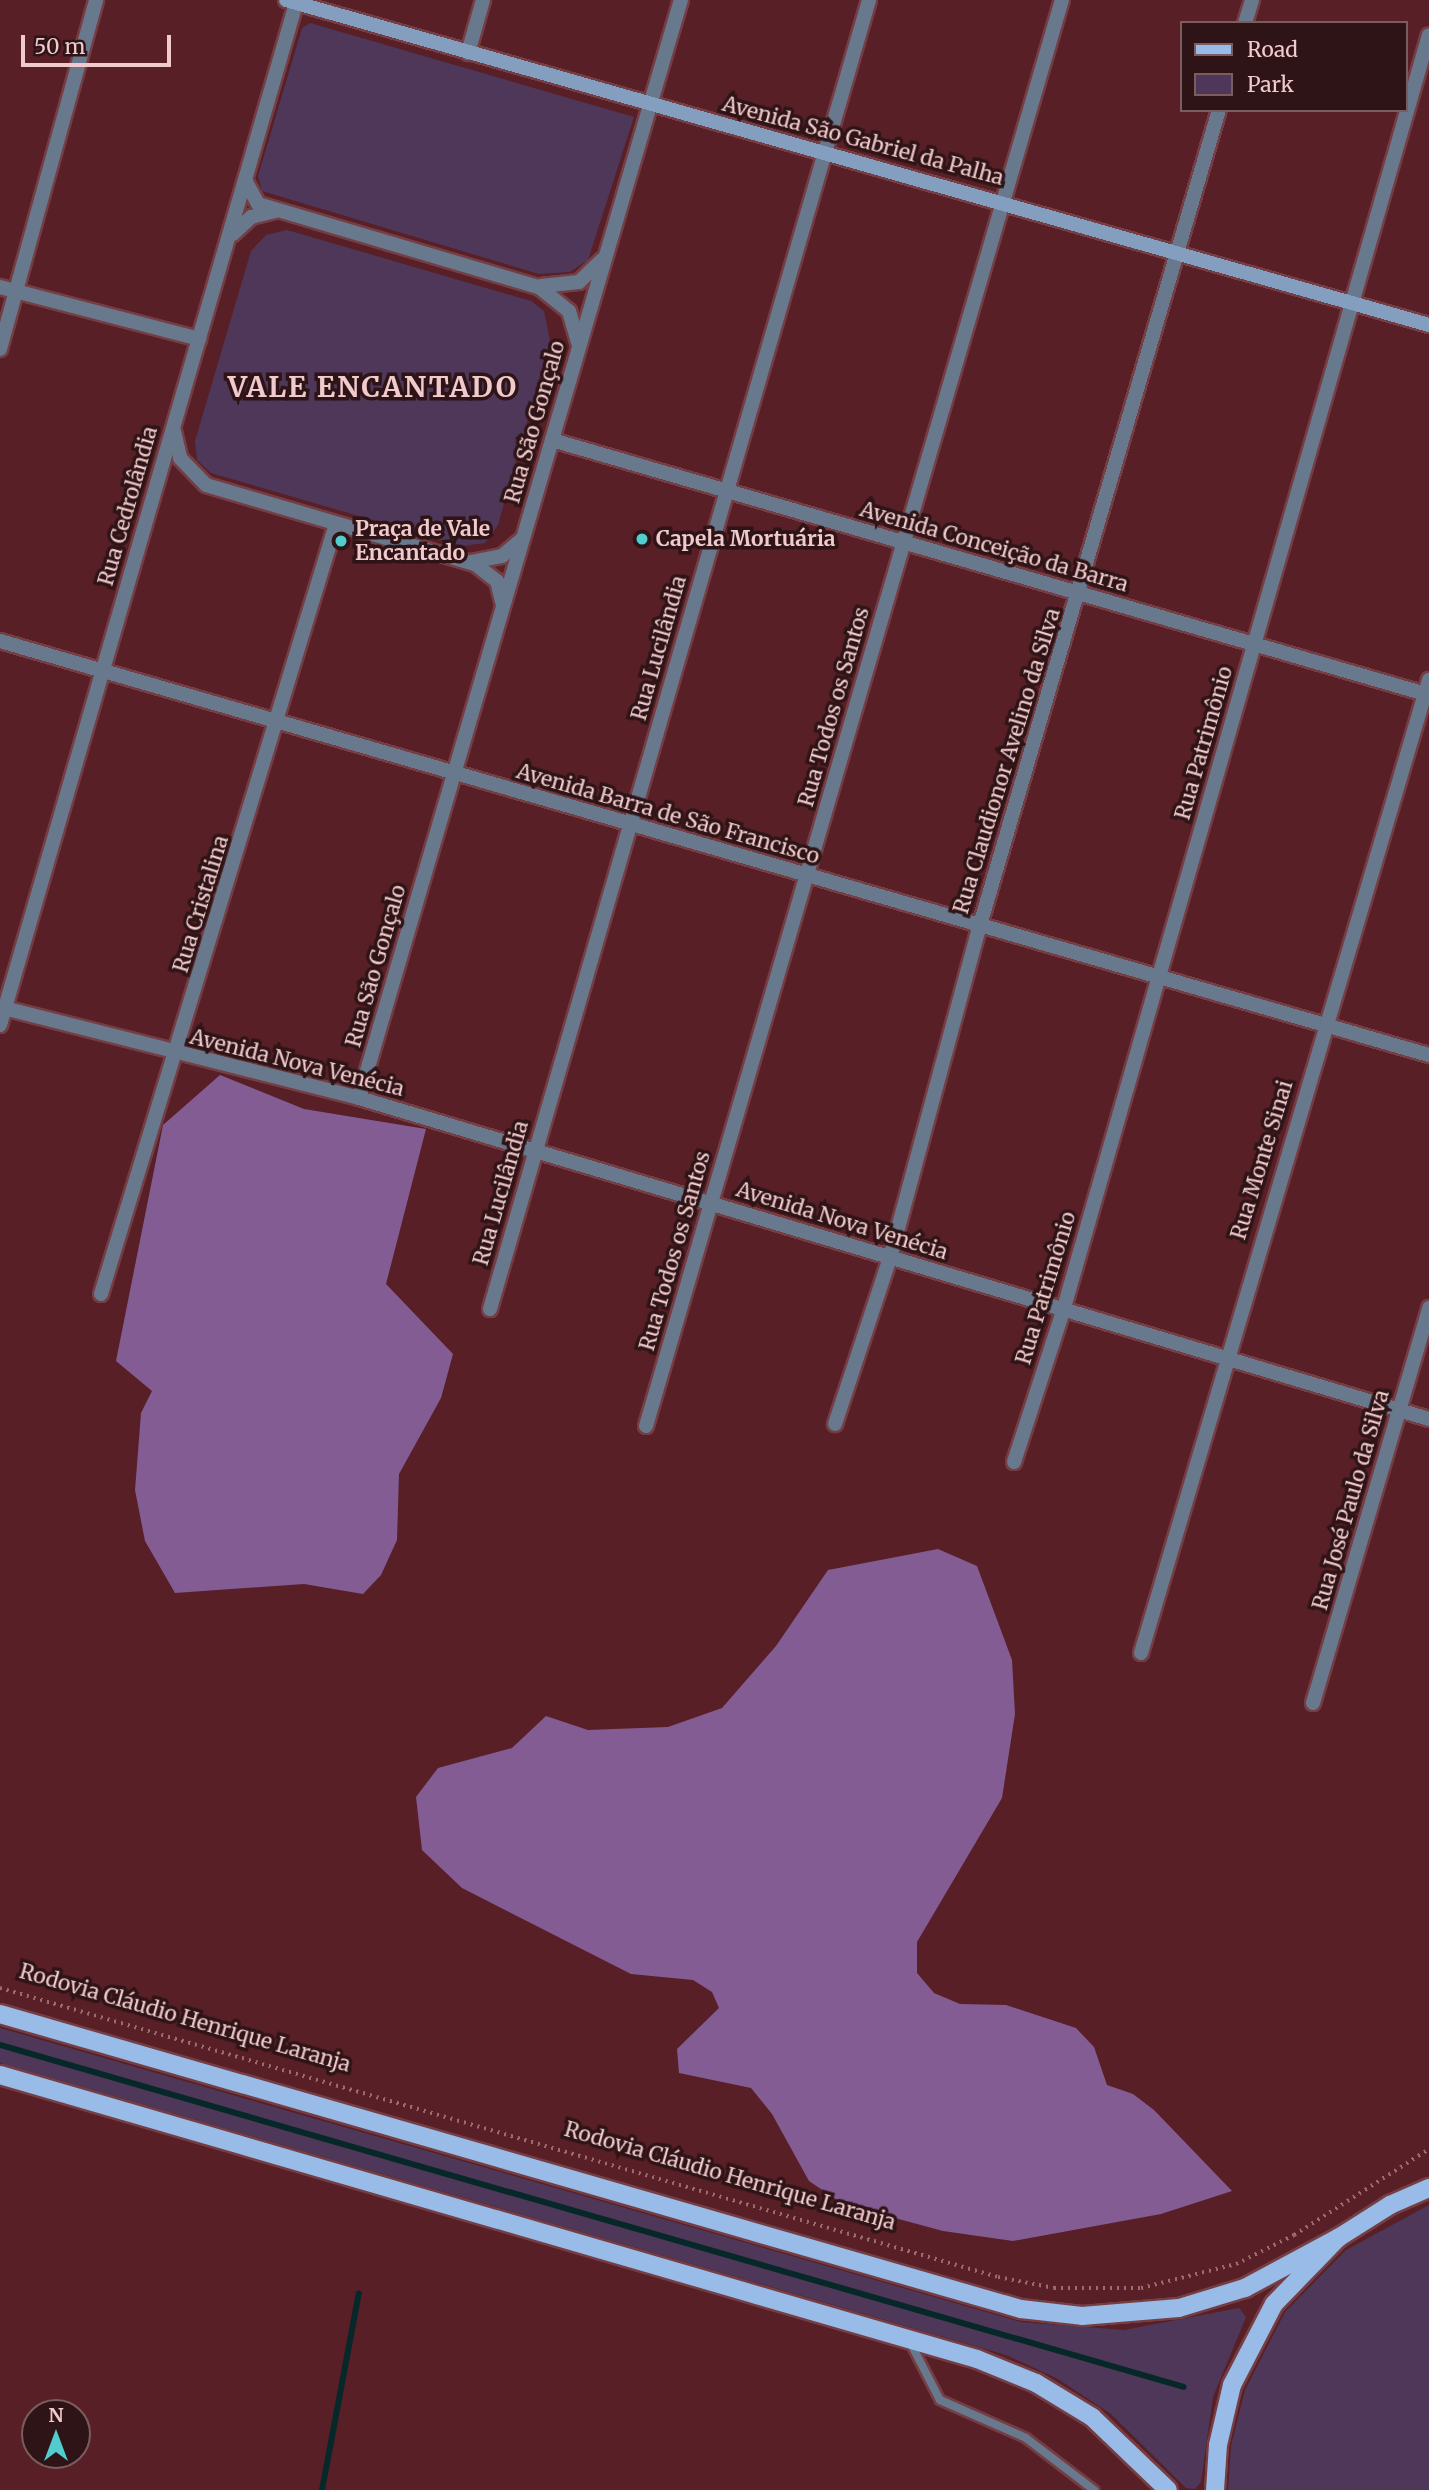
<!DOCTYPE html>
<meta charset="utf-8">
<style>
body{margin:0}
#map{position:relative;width:1429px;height:2490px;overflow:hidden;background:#591f26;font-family:Merriweather,serif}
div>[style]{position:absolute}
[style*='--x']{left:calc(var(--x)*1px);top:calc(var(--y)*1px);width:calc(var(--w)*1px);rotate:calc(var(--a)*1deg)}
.green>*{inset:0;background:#4e3759}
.forest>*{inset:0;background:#835c94}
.stream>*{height:6px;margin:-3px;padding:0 3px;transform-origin:3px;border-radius:3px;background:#062829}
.path>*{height:3.5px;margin-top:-1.75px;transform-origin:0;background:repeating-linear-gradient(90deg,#9c6b70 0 2px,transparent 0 7px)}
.roads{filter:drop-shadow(2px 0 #743e44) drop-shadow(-2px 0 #743e44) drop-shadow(0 2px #743e44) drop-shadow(0 -2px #743e44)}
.service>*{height:8px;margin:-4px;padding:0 4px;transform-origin:4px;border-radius:4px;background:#68798e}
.minor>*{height:14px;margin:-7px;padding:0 7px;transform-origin:7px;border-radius:7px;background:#68798e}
.secondary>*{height:14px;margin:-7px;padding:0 7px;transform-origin:7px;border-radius:7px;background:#849ec0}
.primary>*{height:18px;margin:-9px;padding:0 9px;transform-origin:9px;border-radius:9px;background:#99bbe7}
.dots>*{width:19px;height:19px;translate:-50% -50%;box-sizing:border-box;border:4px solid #2e1416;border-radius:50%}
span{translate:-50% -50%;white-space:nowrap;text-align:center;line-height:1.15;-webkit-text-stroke:7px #2e1416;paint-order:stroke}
.street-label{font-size:21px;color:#f0cacc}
.poi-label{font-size:21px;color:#f0cacc;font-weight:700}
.left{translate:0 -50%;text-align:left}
.district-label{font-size:28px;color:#f0cacc;font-weight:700;letter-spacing:2px}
.legend{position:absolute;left:1180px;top:21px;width:228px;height:91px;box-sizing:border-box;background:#2e1416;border:2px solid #7c5d5f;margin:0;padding:9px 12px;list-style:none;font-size:21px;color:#f0cacc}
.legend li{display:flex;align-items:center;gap:14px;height:35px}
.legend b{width:35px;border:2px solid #7c5d5f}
.north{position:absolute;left:21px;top:2399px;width:70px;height:70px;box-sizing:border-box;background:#2e1416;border:2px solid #7c5d5f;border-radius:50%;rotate:0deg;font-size:19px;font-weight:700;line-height:28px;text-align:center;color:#f0cacc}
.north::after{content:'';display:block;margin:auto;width:24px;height:32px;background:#52cdcd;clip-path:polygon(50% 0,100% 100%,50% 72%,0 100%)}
.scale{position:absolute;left:21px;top:35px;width:150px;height:32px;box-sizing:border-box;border:4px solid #f0cacc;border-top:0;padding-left:9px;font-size:21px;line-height:24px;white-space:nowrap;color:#f0cacc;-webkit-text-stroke:5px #2e1416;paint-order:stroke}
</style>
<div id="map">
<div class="green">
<div style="clip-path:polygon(310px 23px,634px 117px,588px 260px,570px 272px,539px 274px,262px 191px,258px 176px,302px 28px)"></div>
<div style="clip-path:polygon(287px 230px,531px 301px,544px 311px,550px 340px,498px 525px,485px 543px,462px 546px,211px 473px,197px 460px,195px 441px,251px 251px,266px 235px)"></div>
<div style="clip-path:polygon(0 2028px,1021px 2322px,1124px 2330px,1239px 2308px,1246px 2317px,1213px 2397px,1201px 2482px,1195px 2489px,1186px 2488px,1111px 2414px,1058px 2379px,1006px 2355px,0 2063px)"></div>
<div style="clip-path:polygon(1429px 2205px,1429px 2490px,1228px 2490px,1231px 2446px,1245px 2390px,1285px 2312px,1346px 2250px)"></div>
</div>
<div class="forest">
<div style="clip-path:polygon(220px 1075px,304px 1109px,426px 1129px,386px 1284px,453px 1354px,441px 1398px,399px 1474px,397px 1540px,381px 1575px,363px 1594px,304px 1584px,175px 1593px,145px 1541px,135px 1490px,141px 1413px,152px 1391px,116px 1361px,163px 1125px)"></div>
<div style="clip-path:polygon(938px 1549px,977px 1566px,1012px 1660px,1015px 1714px,1002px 1798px,917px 1942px,917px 1973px,934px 1993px,960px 2004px,1006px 2005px,1076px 2028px,1094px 2047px,1107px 2085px,1133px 2094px,1154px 2110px,1232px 2191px,1161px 2214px,1013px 2241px,943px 2231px,843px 2204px,809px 2181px,772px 2114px,751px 2088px,679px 2073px,677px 2049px,719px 2008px,712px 1992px,693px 1980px,631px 1974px,462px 1888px,422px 1850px,416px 1797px,438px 1768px,512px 1748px,546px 1716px,588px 1730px,668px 1727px,722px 1708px,776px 1646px,828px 1570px)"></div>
</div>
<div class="stream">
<div style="--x:0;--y:2045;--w:1232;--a:16.11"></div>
<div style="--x:322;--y:2490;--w:200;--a:-79.4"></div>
</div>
<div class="path">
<div style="--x:0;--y:1988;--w:1039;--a:16.15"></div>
<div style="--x:998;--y:2277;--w:57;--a:11.1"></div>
<div style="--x:1054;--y:2288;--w:87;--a:0"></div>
<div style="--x:1141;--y:2288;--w:98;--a:-14.2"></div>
<div style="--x:1236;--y:2264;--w:65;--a:-26.6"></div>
<div style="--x:1294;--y:2235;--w:160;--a:-32.5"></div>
</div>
<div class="roads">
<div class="service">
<div style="--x:910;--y:2342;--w:65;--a:62.7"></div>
<div style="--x:940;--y:2400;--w:94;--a:23.8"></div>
<div style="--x:1026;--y:2438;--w:86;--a:37.4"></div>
</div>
<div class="minor">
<div style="--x:1245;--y:23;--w:24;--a:-73"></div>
<div style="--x:468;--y:53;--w:55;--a:-74.2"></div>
<div style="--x:246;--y:182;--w:25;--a:61"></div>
<div style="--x:258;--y:204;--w:293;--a:16.5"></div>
<div style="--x:539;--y:287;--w:38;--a:39"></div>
<div style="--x:569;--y:311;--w:33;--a:74"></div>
<div style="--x:233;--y:234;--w:25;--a:-43"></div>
<div style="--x:251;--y:217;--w:25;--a:-14"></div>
<div style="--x:541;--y:286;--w:38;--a:-6"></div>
<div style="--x:579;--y:282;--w:32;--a:-44"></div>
<div style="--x:0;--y:287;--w:206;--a:14.6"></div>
<div style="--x:0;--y:349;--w:362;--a:-74.6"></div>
<div style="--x:174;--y:431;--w:28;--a:77"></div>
<div style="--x:180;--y:458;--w:37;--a:46"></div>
<div style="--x:206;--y:485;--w:280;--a:16.4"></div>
<div style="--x:475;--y:564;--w:28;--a:38"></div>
<div style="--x:497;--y:581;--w:25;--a:76"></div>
<div style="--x:552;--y:440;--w:913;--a:16.21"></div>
<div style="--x:471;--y:562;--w:32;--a:-11"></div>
<div style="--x:502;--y:556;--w:25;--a:-40"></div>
<div style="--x:0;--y:641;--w:1488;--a:16.16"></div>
<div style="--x:0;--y:1007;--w:370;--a:14.2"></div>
<div style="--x:359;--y:1098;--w:1117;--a:16.7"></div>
<div style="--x:0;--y:1025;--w:1067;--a:-73.84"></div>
<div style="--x:359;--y:1098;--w:1144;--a:-73.66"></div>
<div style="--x:101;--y:1294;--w:805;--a:-73.03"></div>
<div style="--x:490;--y:1309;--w:1363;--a:-73.85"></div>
<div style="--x:835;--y:1424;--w:175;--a:-71.7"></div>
<div style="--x:890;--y:1258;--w:345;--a:-74.9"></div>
<div style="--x:980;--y:925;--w:849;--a:-73.66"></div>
<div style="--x:646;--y:1426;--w:1485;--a:-73.74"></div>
<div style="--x:1014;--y:1462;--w:159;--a:-72"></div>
<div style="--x:1063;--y:1311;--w:1327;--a:-74"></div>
<div style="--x:1141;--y:1653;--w:1015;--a:-73.51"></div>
<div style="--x:1313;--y:1703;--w:412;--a:-73.6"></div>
</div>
<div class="secondary">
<div style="--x:286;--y:0;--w:1188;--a:15.87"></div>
</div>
<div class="primary">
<div style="--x:0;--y:2014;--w:1063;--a:16.12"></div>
<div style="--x:1021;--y:2309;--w:61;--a:6.5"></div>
<div style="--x:1082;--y:2316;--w:97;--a:-4.7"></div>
<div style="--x:1179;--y:2308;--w:69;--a:-16.9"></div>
<div style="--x:1245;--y:2288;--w:106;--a:-28.3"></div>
<div style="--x:0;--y:2075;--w:1017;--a:16.21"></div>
<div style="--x:977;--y:2359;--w:64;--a:22.1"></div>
<div style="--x:1036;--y:2383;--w:66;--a:31.3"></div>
<div style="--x:1092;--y:2417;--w:105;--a:43.8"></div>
<div style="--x:1215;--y:2490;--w:45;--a:-86.2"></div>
<div style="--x:1218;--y:2445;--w:62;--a:-76.9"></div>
<div style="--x:1232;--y:2385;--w:91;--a:-62.6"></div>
<div style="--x:1274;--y:2304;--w:92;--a:-45.9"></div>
<div style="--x:1338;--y:2238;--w:62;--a:-32.4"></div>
<div style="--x:1390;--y:2205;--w:43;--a:-23.6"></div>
</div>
</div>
<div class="dots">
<div style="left:642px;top:539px;background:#52cdcd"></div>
<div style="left:341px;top:541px;background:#52cdcd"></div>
</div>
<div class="street-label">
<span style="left:863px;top:141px;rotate:15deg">Avenida São Gabriel da Palha</span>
<span style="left:535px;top:422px;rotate:-74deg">Rua São Gonçalo</span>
<span style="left:128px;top:506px;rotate:-74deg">Rua Cedrolândia</span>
<span style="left:994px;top:547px;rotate:16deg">Avenida Conceição da Barra</span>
<span style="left:659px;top:648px;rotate:-74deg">Rua Lucilândia</span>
<span style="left:834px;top:707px;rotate:-74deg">Rua Todos os Santos</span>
<span style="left:1204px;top:743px;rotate:-74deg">Rua Patrimônio</span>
<span style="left:1007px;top:761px;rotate:-73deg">Rua Claudionor Avelino da Silva</span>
<span style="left:668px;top:814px;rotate:16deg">Avenida Barra de São Francisco</span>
<span style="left:201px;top:904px;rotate:-73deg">Rua Cristalina</span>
<span style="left:376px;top:966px;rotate:-74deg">Rua São Gonçalo</span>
<span style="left:297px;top:1063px;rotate:14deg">Avenida Nova Venécia</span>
<span style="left:1262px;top:1160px;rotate:-73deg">Rua Monte Sinai</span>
<span style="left:501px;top:1193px;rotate:-74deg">Rua Lucilândia</span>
<span style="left:842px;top:1221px;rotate:17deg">Avenida Nova Venécia</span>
<span style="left:675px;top:1251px;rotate:-74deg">Rua Todos os Santos</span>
<span style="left:1046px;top:1288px;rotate:-73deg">Rua Patrimônio</span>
<span style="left:1351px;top:1500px;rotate:-74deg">Rua José Paulo da Silva</span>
<span style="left:185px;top:2018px;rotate:16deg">Rodovia Cláudio Henrique Laranja</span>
<span style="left:730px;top:2176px;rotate:16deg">Rodovia Cláudio Henrique Laranja</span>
</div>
<div class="poi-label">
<span class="left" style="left:355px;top:541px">Praça de Vale<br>Encantado</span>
<span class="left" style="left:656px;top:539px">Capela Mortuária</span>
</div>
<div class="district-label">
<span style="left:373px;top:387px">VALE ENCANTADO</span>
</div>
<ul class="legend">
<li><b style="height:9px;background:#99bbe7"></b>Road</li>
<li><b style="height:19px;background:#4e3759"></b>Park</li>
</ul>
<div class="north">N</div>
<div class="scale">50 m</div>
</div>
